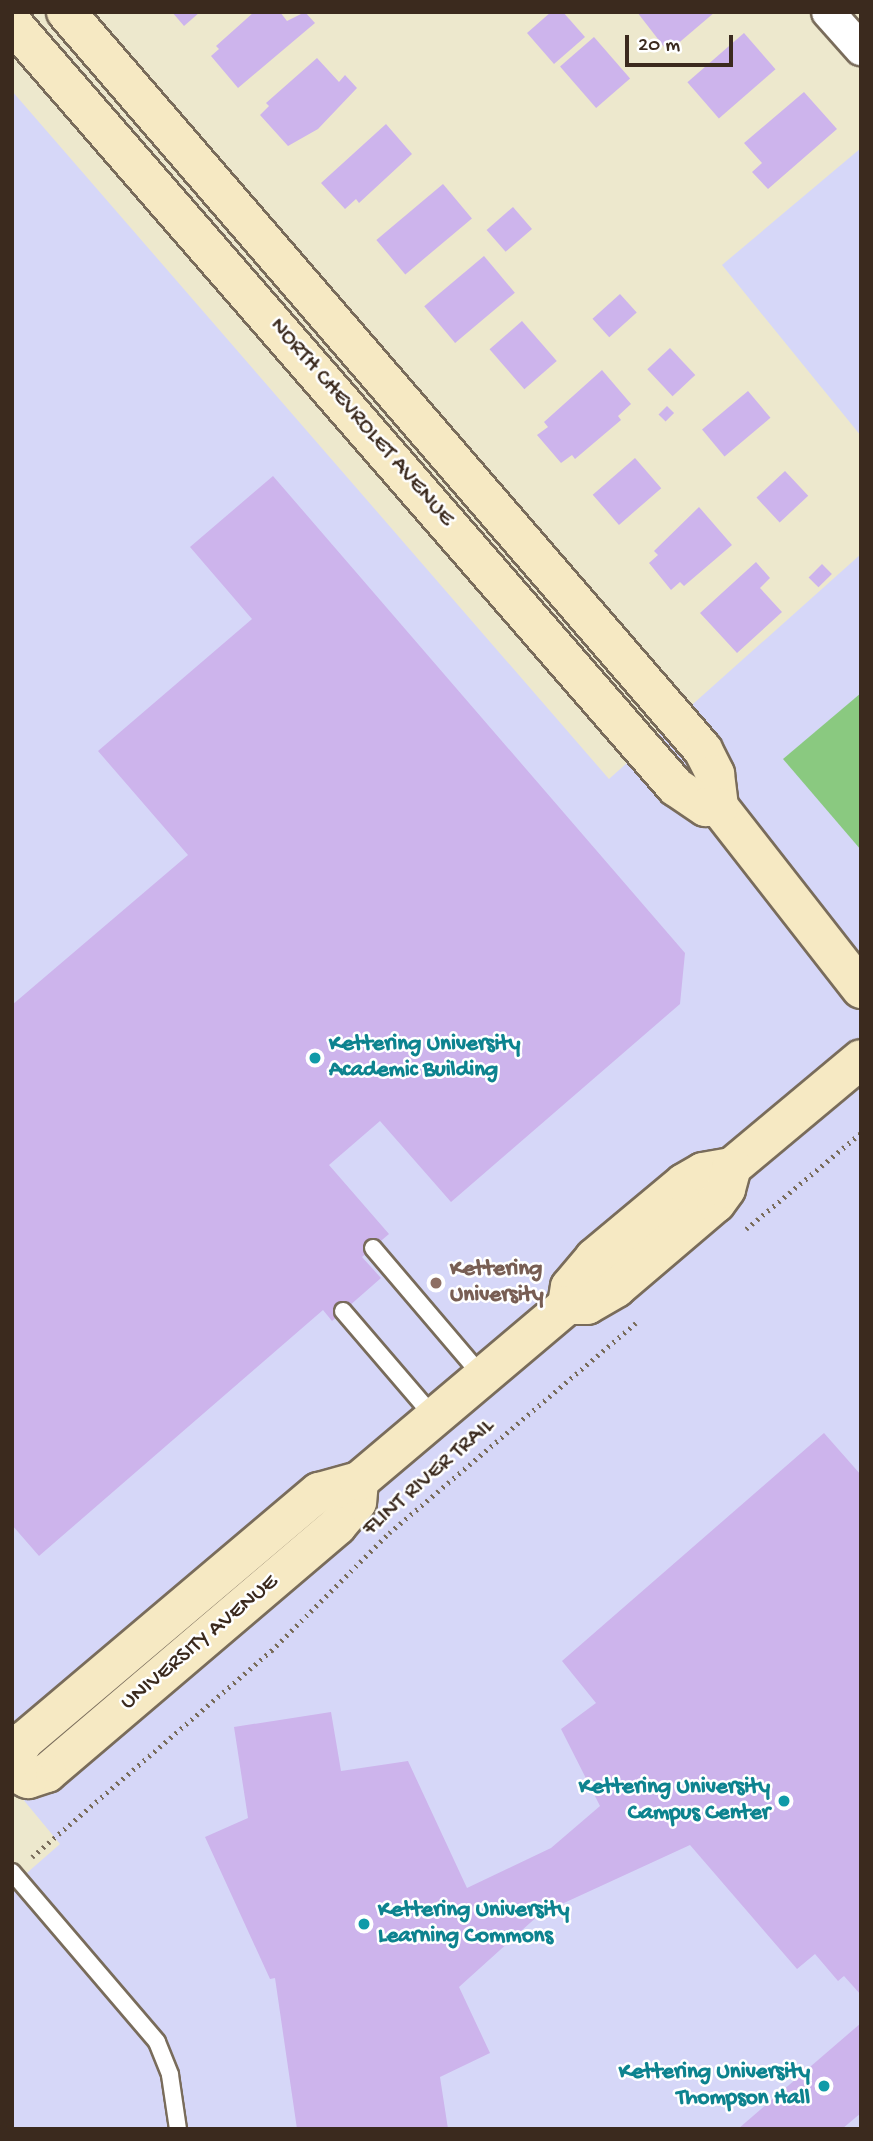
<!DOCTYPE html>
<style>
body{margin:0}
#map{position:relative;width:873px;height:2141px;overflow:hidden;background:#ede8cd;font-family:"Gochi Hand",sans-serif}
div>[style]{position:absolute}
[style*='--x']{left:calc(var(--x)*1px);top:calc(var(--y)*1px);width:calc(var(--w)*1px);rotate:calc(var(--a)*1deg)}
.built>*{inset:0;background:#d6d7f8}
.green>*{inset:0;background:#8ac980}
.building>*{inset:0;background:#cdb4ec;transform-origin:0 0}
.path>*{height:4.5px;margin-top:-2.25px;transform-origin:0;background:repeating-linear-gradient(90deg,#796c5b 0 2px,transparent 0 7px)}
.roads{filter:drop-shadow(2px 0 #796c5b) drop-shadow(-2px 0 #796c5b) drop-shadow(0 2px #796c5b) drop-shadow(0 -2px #796c5b)}
.lane>*{height:16px;margin:-8px;padding:0 8px;transform-origin:8px;border-radius:8px;background:#fff}
.street>*{height:32px;margin:-16px;padding:0 16px;transform-origin:16px;border-radius:16px;background:#fff}
.secondary>*{height:38px;margin:-19px;padding:0 19px;transform-origin:19px;border-radius:19px;background:#f6e9c3}
.dots>*{width:19px;height:19px;translate:-50% -50%;box-sizing:border-box;border:4px solid #fff;border-radius:50%}
span{translate:-50% -50%;white-space:nowrap;text-align:center;line-height:1.15;-webkit-text-stroke:5px #fff;paint-order:stroke}
.street-label{font-size:23px;color:#3b2a1e}
.culture-label{font-size:23px;color:#0d838f;font-weight:700}
.left{translate:0 -50%;text-align:left}
.right{translate:-100% -50%;text-align:right}
.education-label{font-size:23px;color:#785e54;font-weight:700}
.frame{position:absolute;inset:0;border:14px solid #3b2a1e;pointer-events:none}
.scale{position:absolute;left:625px;top:35px;width:108px;height:32px;box-sizing:border-box;border:4px solid #3b2a1e;border-top:0;padding-left:9px;font-size:21px;line-height:24px;white-space:nowrap;color:#3b2a1e;-webkit-text-stroke:5px #fff;paint-order:stroke}
</style>
<div id="map">
<div class="built">
<div style="clip-path:polygon(12px 91px,609px 779px,861px 554px,861px 2129px,12px 2129px,12px 1886px,60px 1844px,12px 1786px)"></div>
<div style="clip-path:polygon(861px 148px,861px 436px,722px 265px)"></div>
</div>
<div class="green">
<div style="clip-path:polygon(861px 693px,861px 850px,783px 759px)"></div>
</div>
<div class="building">
<div style="clip-path:polygon(172px 12px,200px 12px,184px 26px)"></div>
<div style="clip-path:polygon(254px 12px,280px 12px,287px 21px,305px 12px,315px 23px,238px 88px,211px 56px,219px 49px,216px 46px)"></div>
<div style="clip-path:polygon(551px 12px,563px 12px,585px 37px,554px 64px,527px 33px)"></div>
<div style="clip-path:polygon(637px 12px,715px 12px,668px 52px)"></div>
<div style="left:744px;top:33px;width:48px;height:75px;rotate:49deg"></div>
<div style="left:594px;top:37px;width:55px;height:45px;rotate:49deg"></div>
<div style="clip-path:polygon(317px 58px,339px 82px,345px 75px,357px 88px,318px 129px,288px 146px,260px 115px,269px 106px,266px 103px)"></div>
<div style="clip-path:polygon(804px 92px,837px 129px,768px 189px,752px 172px,762px 163px,744px 143px)"></div>
<div style="clip-path:polygon(386px 124px,412px 154px,359px 203px,356px 199px,345px 209px,321px 183px)"></div>
<div style="left:443px;top:184px;width:45px;height:87px;rotate:50deg"></div>
<div style="left:513px;top:207px;width:29px;height:35px;rotate:49deg"></div>
<div style="left:484px;top:256px;width:48px;height:78px;rotate:50deg"></div>
<div style="left:620px;top:294px;width:25px;height:37px;rotate:48deg"></div>
<div style="left:522px;top:321px;width:53px;height:43px;rotate:49deg"></div>
<div style="left:670px;top:348px;width:37px;height:31px;rotate:47deg"></div>
<div style="clip-path:polygon(602px 370px,631px 404px,618px 416px,621px 420px,575px 459px,572px 455px,561px 463px,537px 435px,548px 427px,544px 422px)"></div>
<div style="left:748px;top:391px;width:35px;height:60px;rotate:50deg"></div>
<div style="left:667px;top:406px;width:10px;height:12px;rotate:45deg"></div>
<div style="left:635px;top:458px;width:40px;height:56px;rotate:49deg"></div>
<div style="left:785px;top:471px;width:34px;height:39px;rotate:47deg"></div>
<div style="clip-path:polygon(273px 476px,685px 953px,680px 1004px,451px 1202px,380px 1121px,329px 1165px,389px 1234px,362px 1257px,381px 1278px,332px 1321px,323px 1310px,39px 1556px,12px 1525px,12px 1005px,188px 855px,98px 751px,252px 619px,190px 547px)"></div>
<div style="clip-path:polygon(699px 507px,732px 545px,684px 586px,680px 582px,671px 590px,649px 563px,658px 555px,654px 551px)"></div>
<div style="clip-path:polygon(756px 562px,770px 578px,760px 588px,782px 612px,737px 653px,700px 613px)"></div>
<div style="left:822px;top:564px;width:14px;height:19px;rotate:45deg"></div>
<div style="clip-path:polygon(824px 1433px,861px 1475px,861px 1995px,844px 1976px,838px 1981px,815px 1954px,797px 1969px,690px 1845px,540px 1914px,459px 1987px,490px 2053px,440px 2077px,448px 2129px,297px 2129px,275px 1978px,270px 1979px,205px 1837px,248px 1818px,234px 1727px,331px 1712px,341px 1771px,408px 1761px,467px 1888px,551px 1848px,600px 1806px,561px 1729px,596px 1703px,562px 1661px)"></div>
<div style="clip-path:polygon(861px 2023px,861px 2113px,842px 2129px,738px 2129px)"></div>
</div>
<div class="path">
<div style="--x:746;--y:1229;--w:150;--a:-39.9"></div>
<div style="--x:32;--y:1857;--w:316;--a:-40.8"></div>
<div style="--x:271;--y:1651;--w:167;--a:-45"></div>
<div style="--x:389;--y:1533;--w:324;--a:-40.4"></div>
</div>
<div class="roads">
<div class="lane">
<div style="--x:373;--y:1248;--w:168;--a:49.6"></div>
<div style="--x:343;--y:1311;--w:140;--a:49.4"></div>
<div style="--x:12;--y:1872;--w:223;--a:49.5"></div>
<div style="--x:157;--y:2042;--w:35;--a:68"></div>
<div style="--x:170;--y:2075;--w:55;--a:81.6"></div>
</div>
<div class="street">
<div style="--x:828;--y:12;--w:50;--a:48.3"></div>
</div>
<div class="secondary">
<div style="--x:66;--y:12;--w:975;--a:49.2"></div>
<div style="--x:703;--y:750;--w:27;--a:63"></div>
<div style="--x:715;--y:774;--w:33;--a:83"></div>
<div style="--x:719;--y:807;--w:231;--a:52"></div>
<div style="--x:12;--y:23;--w:1012;--a:49.01"></div>
<div style="--x:676;--y:787;--w:36;--a:34"></div>
<div style="--x:706;--y:807;--w:13;--a:0"></div>
<div style="--x:567;--y:1305;--w:18;--a:-81"></div>
<div style="--x:570;--y:1287;--w:38;--a:-50"></div>
<div style="--x:594;--y:1258;--w:117;--a:-39.8"></div>
<div style="--x:684;--y:1183;--w:22;--a:-30"></div>
<div style="--x:703;--y:1172;--w:29;--a:-10"></div>
<div style="--x:732;--y:1167;--w:168;--a:-39.9"></div>
<div style="--x:359;--y:1481;--w:21;--a:95"></div>
<div style="--x:357;--y:1502;--w:31;--a:130"></div>
<div style="--x:337;--y:1526;--w:381;--a:139.6"></div>
<div style="--x:47;--y:1773;--w:20;--a:162"></div>
<div style="--x:28;--y:1779;--w:11;--a:-153"></div>
<div style="--x:18;--y:1774;--w:16;--a:-104"></div>
<div style="--x:14;--y:1758;--w:20;--a:-60"></div>
<div style="--x:24;--y:1741;--w:386;--a:-40.2"></div>
<div style="--x:319;--y:1492;--w:41;--a:-15.4"></div>
<div style="--x:359;--y:1481;--w:272;--a:-40.2"></div>
<div style="--x:567;--y:1305;--w:20;--a:0"></div>
<div style="--x:587;--y:1305;--w:34;--a:-30"></div>
<div style="--x:616;--y:1288;--w:131;--a:-40.4"></div>
<div style="--x:716;--y:1203;--w:17;--a:-54"></div>
<div style="--x:726;--y:1189;--w:23;--a:-75"></div>
</div>
</div>
<div class="dots">
<div style="left:315px;top:1058px;background:#0f9aa8"></div>
<div style="left:436px;top:1283px;background:#8d6e63"></div>
<div style="left:784px;top:1801px;background:#0f9aa8"></div>
<div style="left:364px;top:1924px;background:#0f9aa8"></div>
<div style="left:824px;top:2086px;background:#0f9aa8"></div>
</div>
<div class="street-label">
<span style="left:361px;top:423px;rotate:49deg">NORTH CHEVROLET AVENUE</span>
<span style="left:429px;top:1478px;rotate:-41deg">FLINT RIVER TRAIL</span>
<span style="left:200px;top:1643px;rotate:-40deg">UNIVERSITY AVENUE</span>
</div>
<div class="culture-label">
<span class="left" style="left:329px;top:1058px">Kettering University<br>Academic Building</span>
<span class="right" style="left:770px;top:1801px">Kettering University<br>Campus Center</span>
<span class="left" style="left:378px;top:1924px">Kettering University<br>Learning Commons</span>
<span class="right" style="left:810px;top:2086px">Kettering University<br>Thompson Hall</span>
</div>
<div class="education-label">
<span class="left" style="left:450px;top:1283px">Kettering<br>University</span>
</div>
<div class="frame"></div>
<div class="scale">20 m</div>
</div>
